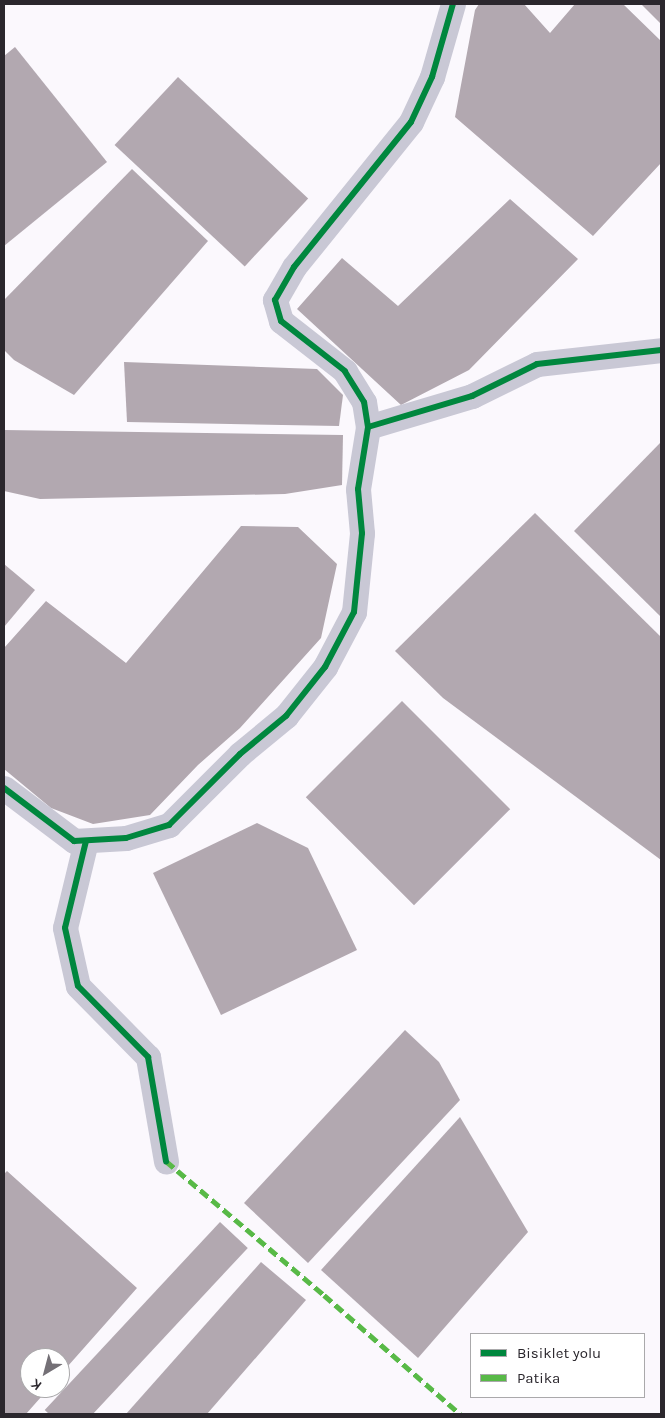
<!DOCTYPE html>
<html>
<head>
<meta charset="utf-8">
<style>
  body { margin:0 }
  #map { position:relative; width:665px; height:1418px; overflow:hidden; background:#fbf8fd; font-family:Karla,sans-serif }
  div>[style] { position:absolute }
  .building>* { inset:0; background:#b2a8b0; transform-origin:0 0 }
  .street>* { height:25px; margin:-12.5px; padding:0 12.5px; transform-origin:12.5px; border-radius:12.5px; background:#c9c8d5 }
  .quiet>* { height:5px; margin-top:-2.5px; transform-origin:0; background:repeating-linear-gradient(90deg,#58b947 0 10px,transparent 0 15px) }
  .cycleway>* { height:6px; margin:-3px; padding:0 3px; transform-origin:3px; border-radius:3px; background:#00873e }
  span { translate:-50% -50%; white-space:nowrap; text-align:center; line-height:1.15; -webkit-text-stroke:5px #fff; paint-order:stroke }
  .frame { position:absolute; inset:0; border:5px solid #2b272d; pointer-events:none }
  .legend { position:absolute; left:470px; top:1333px; width:175px; height:65px; box-sizing:border-box; background:#fff; border:1px solid #aaa9ab; margin:0; padding:6px 9px; list-style:none; font-size:15px; color:#2b272d }
  .legend li { display:flex; align-items:center; gap:10px; height:25px }
  .legend b { width:25px; border:1px solid #aaa9ab }
  .north { position:absolute; left:20px; top:1348px; width:50px; height:50px; box-sizing:border-box; background:#fff; border:1px solid #aaa9ab; border-radius:50%; rotate:217deg; font-size:14px; font-weight:700; line-height:20px; text-align:center; color:#2b272d }
  .north::after { content:''; display:block; margin:auto; width:18px; height:22px; background:#747076; clip-path:polygon(50% 0,100% 100%,50% 72%,0 100%) }
</style>
</head>
<body>
<div id="map">
  <div class="building">
    <i style="clip-path:polygon(479px 4px,524px 4px,550px 33px,575px 4px,623px 4px,661px 41px,661px 163px,593px 236px,455px 117px,475px 10px)"></i>
    <i style="clip-path:polygon(641px 4px,661px 4px,661px 24px)"></i>
    <i style="clip-path:polygon(15px 47px,107px 162px,4px 246px,4px 56px)"></i>
    <i style="left:178px;top:77px;width:178px;height:93px;rotate:43deg"></i>
    <i style="clip-path:polygon(132px 169px,208px 241px,74px 395px,14px 360px,4px 350px,4px 300px)"></i>
    <i style="clip-path:polygon(510px 199px,578px 259px,469px 370px,401px 405px,297px 309px,342px 258px,398px 306px)"></i>
    <i style="clip-path:polygon(124px 362px,317px 369px,343px 395px,339px 426px,127px 422px)"></i>
    <i style="clip-path:polygon(4px 430px,343px 435px,342px 485px,285px 494px,40px 499px,4px 491px)"></i>
    <i style="clip-path:polygon(661px 442px,661px 617px,574px 531px)"></i>
    <i style="clip-path:polygon(535px 513px,661px 637px,661px 860px,443px 698px,395px 651px)"></i>
    <i style="clip-path:polygon(241px 526px,298px 527px,337px 564px,321px 638px,240px 728px,198px 765px,150px 815px,93px 824px,51px 808px,4px 769px,4px 648px,46px 601px,126px 663px)"></i>
    <i style="clip-path:polygon(4px 564px,35px 590px,4px 627px)"></i>
    <i style="left:402px;top:701px;width:153px;height:136px;rotate:45deg"></i>
    <i style="clip-path:polygon(257px 823px,308px 848px,357px 950px,221px 1015px,153px 873px)"></i>
    <i style="clip-path:polygon(405px 1030px,439px 1062px,460px 1100px,308px 1263px,244px 1203px)"></i>
    <i style="clip-path:polygon(460px 1117px,528px 1232px,418px 1358px,321px 1270px)"></i>
    <i style="clip-path:polygon(7px 1171px,137px 1288px,60px 1375px,60px 1358px,30px 1358px,30px 1388px,49px 1388px,26px 1414px,4px 1414px,4px 1174px)"></i>
    <i style="left:220px;top:1222px;width:38px;height:257px;rotate:43deg"></i>
    <i style="clip-path:polygon(261px 1262px,306px 1300px,207px 1414px,126px 1414px)"></i>
  </div>
  <div class="street">
    <i style="left:368px;top:427px;width:109px;rotate:-16.6deg"></i>
    <i style="left:472px;top:396px;width:72px;rotate:-26.2deg"></i>
    <i style="left:537px;top:364px;width:125px;rotate:-6.4deg"></i>
    <i style="left:4px;top:788px;width:88px;rotate:37.1deg"></i>
    <i style="left:74px;top:841px;width:52px;rotate:-3.3deg"></i>
    <i style="left:126px;top:838px;width:45px;rotate:-16.8deg"></i>
    <i style="left:169px;top:825px;width:100px;rotate:-45deg"></i>
    <i style="left:240px;top:754px;width:60px;rotate:-39.6deg"></i>
    <i style="left:286px;top:716px;width:63px;rotate:-51.5deg"></i>
    <i style="left:325px;top:667px;width:62px;rotate:-62.2deg"></i>
    <i style="left:354px;top:612px;width:79px;rotate:-84.2deg"></i>
    <i style="left:362px;top:533px;width:44px;rotate:-95.2deg"></i>
    <i style="left:358px;top:489px;width:63px;rotate:-80.8deg"></i>
    <i style="left:368px;top:427px;width:25px;rotate:-99deg"></i>
    <i style="left:364px;top:402px;width:36px;rotate:-122deg"></i>
    <i style="left:345px;top:371px;width:81px;rotate:-142deg"></i>
    <i style="left:281px;top:321px;width:22px;rotate:-106deg"></i>
    <i style="left:275px;top:300px;width:38px;rotate:-60deg"></i>
    <i style="left:294px;top:267px;width:186px;rotate:-51.1deg"></i>
    <i style="left:411px;top:122px;width:50px;rotate:-65deg"></i>
    <i style="left:432px;top:77px;width:76px;rotate:-74deg"></i>
    <i style="left:86px;top:841px;width:89px;rotate:103.6deg"></i>
    <i style="left:65px;top:928px;width:59px;rotate:77.4deg"></i>
    <i style="left:78px;top:986px;width:100px;rotate:45.4deg"></i>
    <i style="left:148px;top:1057px;width:106px;rotate:80.2deg"></i>
  </div>
  <div class="quiet">
    <i style="left:166px;top:1161px;width:207px;rotate:40.3deg"></i>
    <i style="left:324px;top:1295px;width:181px;rotate:41.2deg"></i>
  </div>
  <div class="cycleway">
    <i style="left:368px;top:427px;width:109px;rotate:-16.6deg"></i>
    <i style="left:472px;top:396px;width:72px;rotate:-26.2deg"></i>
    <i style="left:537px;top:364px;width:125px;rotate:-6.4deg"></i>
    <i style="left:4px;top:788px;width:88px;rotate:37.1deg"></i>
    <i style="left:74px;top:841px;width:52px;rotate:-3.3deg"></i>
    <i style="left:126px;top:838px;width:45px;rotate:-16.8deg"></i>
    <i style="left:169px;top:825px;width:100px;rotate:-45deg"></i>
    <i style="left:240px;top:754px;width:60px;rotate:-39.6deg"></i>
    <i style="left:286px;top:716px;width:63px;rotate:-51.5deg"></i>
    <i style="left:325px;top:667px;width:62px;rotate:-62.2deg"></i>
    <i style="left:354px;top:612px;width:79px;rotate:-84.2deg"></i>
    <i style="left:362px;top:533px;width:44px;rotate:-95.2deg"></i>
    <i style="left:358px;top:489px;width:63px;rotate:-80.8deg"></i>
    <i style="left:368px;top:427px;width:25px;rotate:-99deg"></i>
    <i style="left:364px;top:402px;width:36px;rotate:-122deg"></i>
    <i style="left:345px;top:371px;width:81px;rotate:-142deg"></i>
    <i style="left:281px;top:321px;width:22px;rotate:-106deg"></i>
    <i style="left:275px;top:300px;width:38px;rotate:-60deg"></i>
    <i style="left:294px;top:267px;width:186px;rotate:-51.1deg"></i>
    <i style="left:411px;top:122px;width:50px;rotate:-65deg"></i>
    <i style="left:432px;top:77px;width:76px;rotate:-74deg"></i>
    <i style="left:86px;top:841px;width:89px;rotate:103.6deg"></i>
    <i style="left:65px;top:928px;width:59px;rotate:77.4deg"></i>
    <i style="left:78px;top:986px;width:100px;rotate:45.4deg"></i>
    <i style="left:148px;top:1057px;width:106px;rotate:80.2deg"></i>
  </div>
  <div class="frame"></div>
  <ul class="legend">
  <li><b style="height:6px;background:#00873e"></b>Bisiklet yolu</li>
  <li><b style="height:6px;background:#58b947"></b>Patika</li>
  </ul>
  <div class="north">K</div>
</div>
</body>
</html>
